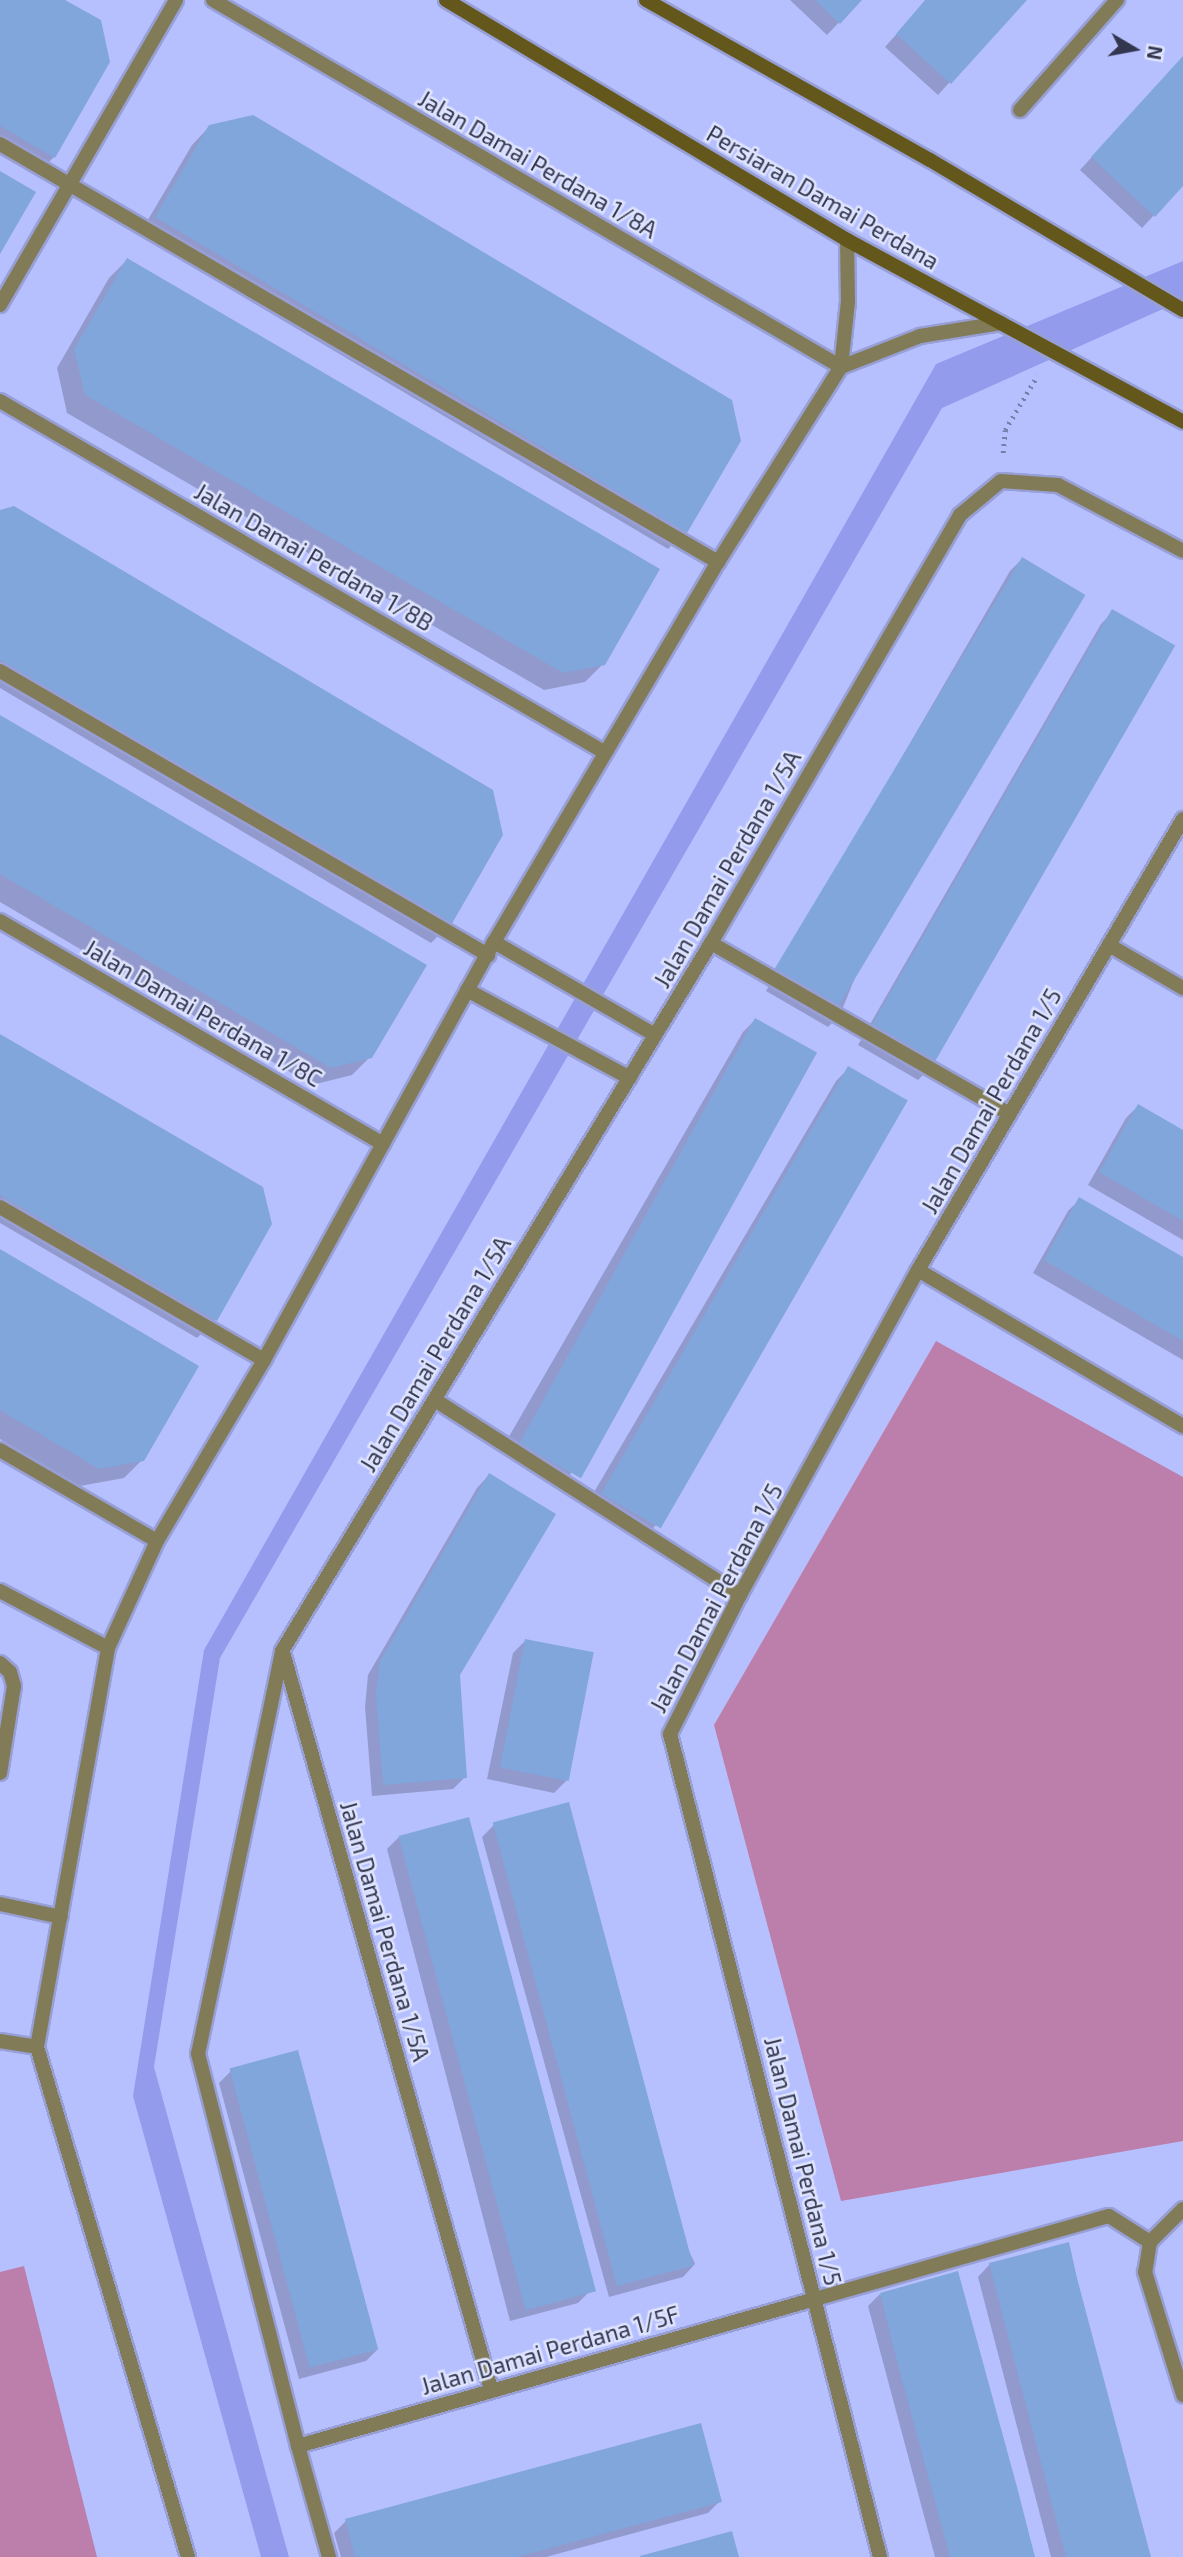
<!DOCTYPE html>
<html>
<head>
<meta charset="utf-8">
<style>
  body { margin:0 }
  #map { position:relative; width:1183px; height:2557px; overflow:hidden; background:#b7c0ff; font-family:"Exo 2",sans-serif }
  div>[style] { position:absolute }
  .green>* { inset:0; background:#bc7eaa }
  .water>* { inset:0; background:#939cec }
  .shadow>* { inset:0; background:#0003 }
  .building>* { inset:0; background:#81a6dc; transform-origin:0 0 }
  .path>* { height:4.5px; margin-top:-2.25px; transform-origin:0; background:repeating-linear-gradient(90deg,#777eaa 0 2px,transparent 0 7px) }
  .roads { filter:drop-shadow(2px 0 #979fd5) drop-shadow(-2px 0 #979fd5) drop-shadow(0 2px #979fd5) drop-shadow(0 -2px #979fd5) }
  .service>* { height:14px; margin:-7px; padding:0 7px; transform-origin:7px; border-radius:7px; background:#827b57 }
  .minor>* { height:14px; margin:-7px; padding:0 7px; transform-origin:7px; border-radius:7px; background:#827b57 }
  .secondary>* { height:14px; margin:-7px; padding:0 7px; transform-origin:7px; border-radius:7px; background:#63571b }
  span { translate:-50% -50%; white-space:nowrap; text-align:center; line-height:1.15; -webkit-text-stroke:5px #dfe4fe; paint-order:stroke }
  .street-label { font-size:23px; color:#32364f }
  .north { position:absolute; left:1099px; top:14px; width:70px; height:70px; -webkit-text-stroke:5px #dfe4fe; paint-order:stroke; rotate:100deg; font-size:19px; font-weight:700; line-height:28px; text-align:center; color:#32364f }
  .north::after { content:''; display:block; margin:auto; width:24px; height:32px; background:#32364f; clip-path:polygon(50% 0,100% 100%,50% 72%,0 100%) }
</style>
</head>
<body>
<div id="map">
  <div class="green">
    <i style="clip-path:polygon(936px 1341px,1183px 1477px,1183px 2141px,841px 2201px,714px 1725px)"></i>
    <i style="clip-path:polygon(24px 2266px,97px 2557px,0 2557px,0 2272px)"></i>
  </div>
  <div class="water">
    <i style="clip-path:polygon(1183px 261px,1183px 300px,942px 408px,220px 1658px,154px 2067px,289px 2557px,261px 2557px,133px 2096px,204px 1650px,936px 364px)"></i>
  </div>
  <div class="shadow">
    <i style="clip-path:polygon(0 0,63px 0,54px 157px,36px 175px,0 154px)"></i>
    <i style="clip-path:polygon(790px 0,860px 0,827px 35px)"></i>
    <i style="clip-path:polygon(927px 0,1024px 0,938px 95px,885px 47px)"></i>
    <i style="clip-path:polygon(1183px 57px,1183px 184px,1142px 228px,1080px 170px)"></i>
    <i style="clip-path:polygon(210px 126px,685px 532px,668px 549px,139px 235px,192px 145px)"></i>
    <i style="clip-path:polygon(127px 260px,603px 664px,585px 682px,544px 690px,67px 413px,57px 368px,109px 278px)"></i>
    <i style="clip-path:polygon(0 512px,448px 926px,431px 943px,0 688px)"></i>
    <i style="clip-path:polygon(1022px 559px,840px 1015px,828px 1027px,766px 991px,1010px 571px)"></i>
    <i style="clip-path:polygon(1113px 612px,930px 1068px,918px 1080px,858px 1045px,1101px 624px)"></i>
    <i style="clip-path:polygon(0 717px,370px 1057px,352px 1075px,312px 1085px,0 902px)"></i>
    <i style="clip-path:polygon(755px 1020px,570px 1475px,558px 1487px,500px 1452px,743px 1032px)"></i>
    <i style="clip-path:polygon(0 1036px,270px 1224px,215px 1320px,197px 1338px,0 1223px)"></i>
    <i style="clip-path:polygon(848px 1069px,906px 1102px,656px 1525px,644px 1537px,587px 1504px,836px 1081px)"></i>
    <i style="clip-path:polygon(1138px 1106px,1183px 1132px,1183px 1240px,1088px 1185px,1126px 1118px)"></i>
    <i style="clip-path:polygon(1080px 1199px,1183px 1259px,1183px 1360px,1033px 1273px,1068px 1211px)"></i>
    <i style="clip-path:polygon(0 1251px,142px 1460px,124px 1478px,80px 1486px,0 1439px)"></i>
    <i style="clip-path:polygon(489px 1475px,459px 1675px,465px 1777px,453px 1789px,372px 1796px,365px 1707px,368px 1675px,477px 1488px)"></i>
    <i style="clip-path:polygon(525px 1641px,566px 1781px,554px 1793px,487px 1779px,513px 1653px)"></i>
    <i style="clip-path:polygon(494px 1825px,695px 2264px,683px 2277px,609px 2297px,482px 1837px)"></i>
    <i style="clip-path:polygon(399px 1837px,590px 2291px,578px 2303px,510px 2321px,387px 1849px)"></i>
    <i style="clip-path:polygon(231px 2071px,378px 2349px,366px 2361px,299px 2379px,219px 2083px)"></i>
    <i style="clip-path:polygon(990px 2264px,1149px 2557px,1051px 2557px,978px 2277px)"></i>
    <i style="clip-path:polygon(880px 2294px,1033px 2557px,935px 2557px,868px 2306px)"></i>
    <i style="clip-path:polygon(720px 2501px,708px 2513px,546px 2557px,341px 2557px,334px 2533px,346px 2521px)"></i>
  </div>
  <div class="building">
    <i style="clip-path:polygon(0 0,65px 0,101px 20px,110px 62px,55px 158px,0 126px)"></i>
    <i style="clip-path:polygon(815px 0,862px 0,840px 24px)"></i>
    <i style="clip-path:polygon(925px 0,1027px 0,951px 84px,896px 34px)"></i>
    <i style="clip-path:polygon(1183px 56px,1183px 186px,1155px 217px,1091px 157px)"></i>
    <i style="clip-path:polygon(253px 115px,732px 400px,741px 441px,687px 533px,155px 217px,209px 125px)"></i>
    <i style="clip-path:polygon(0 171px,36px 192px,0 254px)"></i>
    <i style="clip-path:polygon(127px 258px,660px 569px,605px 665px,563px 673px,85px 395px,74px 349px)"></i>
    <i style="clip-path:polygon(14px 506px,493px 790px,503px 835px,450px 927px,0 660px,0 510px)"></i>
    <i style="left:1022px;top:557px;width:74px;height:487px;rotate:31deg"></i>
    <i style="left:1112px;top:609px;width:73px;height:488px;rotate:30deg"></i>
    <i style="clip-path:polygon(0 715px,427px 965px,372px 1058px,331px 1068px,0 874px)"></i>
    <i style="left:755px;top:1018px;width:71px;height:487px;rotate:29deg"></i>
    <i style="clip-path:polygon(0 1034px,263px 1187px,272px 1224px,217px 1321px,0 1195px)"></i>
    <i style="left:848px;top:1066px;width:69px;height:494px;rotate:30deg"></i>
    <i style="clip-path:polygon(1138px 1104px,1183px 1130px,1183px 1221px,1099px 1172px)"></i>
    <i style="clip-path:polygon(1079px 1197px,1183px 1257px,1183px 1341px,1044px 1260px)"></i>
    <i style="clip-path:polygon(0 1249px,199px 1366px,144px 1461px,99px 1469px,0 1410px)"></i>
    <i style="clip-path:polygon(489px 1473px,556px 1514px,460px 1675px,467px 1778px,383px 1785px,376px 1694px,380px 1661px)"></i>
    <i style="left:525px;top:1639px;width:70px;height:131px;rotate:11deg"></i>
    <i style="left:569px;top:1802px;width:480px;height:79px;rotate:75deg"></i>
    <i style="left:469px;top:1817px;width:491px;height:73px;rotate:75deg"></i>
    <i style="left:298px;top:2050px;width:310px;height:71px;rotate:75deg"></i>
    <i style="clip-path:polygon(1069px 2242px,1077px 2278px,1151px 2557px,1066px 2557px,1045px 2478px,989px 2263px)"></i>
    <i style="clip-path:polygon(958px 2271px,1017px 2487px,1035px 2557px,950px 2557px,898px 2365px,880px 2293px)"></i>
    <i style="clip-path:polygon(701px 2423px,722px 2502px,517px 2557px,355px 2557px,345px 2519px)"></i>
    <i style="clip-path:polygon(732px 2531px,739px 2557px,640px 2557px,640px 2556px)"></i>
  </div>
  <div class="path">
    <i style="left:1003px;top:453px;width:23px;rotate:-85deg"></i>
    <i style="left:1005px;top:430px;width:63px;rotate:-59.3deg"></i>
  </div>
  <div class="roads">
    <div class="service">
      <i style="left:0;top:144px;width:831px;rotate:30.21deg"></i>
      <i style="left:0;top:671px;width:565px;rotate:30.2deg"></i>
      <i style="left:711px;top:943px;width:344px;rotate:29.8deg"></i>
      <i style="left:0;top:1207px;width:305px;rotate:30.1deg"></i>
      <i style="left:435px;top:1400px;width:362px;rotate:32.6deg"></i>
      <i style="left:0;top:1591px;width:122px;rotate:27.8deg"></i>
      <i style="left:0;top:1663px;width:13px;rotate:42deg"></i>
      <i style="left:10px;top:1672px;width:15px;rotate:74deg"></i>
      <i style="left:14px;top:1686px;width:88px;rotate:99.1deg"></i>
      <i style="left:0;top:1904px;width:62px;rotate:12deg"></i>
      <i style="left:0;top:2041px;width:37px;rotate:9deg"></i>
      <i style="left:815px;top:2299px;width:305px;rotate:-15.8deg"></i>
      <i style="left:1109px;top:2216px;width:49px;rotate:32.4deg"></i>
    </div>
    <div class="minor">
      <i style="left:213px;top:0;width:727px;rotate:30.3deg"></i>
      <i style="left:1020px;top:110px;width:147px;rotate:-48.6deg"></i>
      <i style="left:0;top:305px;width:352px;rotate:-60deg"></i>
      <i style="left:841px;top:367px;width:85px;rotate:-21.4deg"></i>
      <i style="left:920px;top:336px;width:82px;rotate:-9.1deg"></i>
      <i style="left:0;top:401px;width:699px;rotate:30.16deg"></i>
      <i style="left:0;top:921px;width:443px;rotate:30.2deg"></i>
      <i style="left:494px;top:942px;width:186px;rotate:30deg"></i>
      <i style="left:1109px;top:945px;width:86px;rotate:30.2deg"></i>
      <i style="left:467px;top:990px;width:185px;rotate:28.4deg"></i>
      <i style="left:918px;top:1270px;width:308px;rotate:30.5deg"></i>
      <i style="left:0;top:1450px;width:181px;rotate:30.1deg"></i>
      <i style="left:284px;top:1656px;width:762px;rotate:74.23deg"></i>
      <i style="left:1183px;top:2209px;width:47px;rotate:135deg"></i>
      <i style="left:1150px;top:2242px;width:30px;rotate:99deg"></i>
      <i style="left:1145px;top:2272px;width:129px;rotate:72.8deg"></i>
      <i style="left:298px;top:2446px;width:537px;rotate:-15.87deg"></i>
      <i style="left:188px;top:2557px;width:532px;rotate:-106.49deg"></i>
      <i style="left:37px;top:2047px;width:405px;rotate:-79.9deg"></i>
      <i style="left:108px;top:1648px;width:118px;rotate:-65.4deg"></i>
      <i style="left:157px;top:1541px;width:210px;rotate:-59.4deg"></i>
      <i style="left:264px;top:1360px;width:477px;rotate:-61.2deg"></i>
      <i style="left:494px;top:942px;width:441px;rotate:-59.5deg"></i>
      <i style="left:718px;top:562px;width:231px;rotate:-57.8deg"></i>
      <i style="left:841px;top:367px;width:65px;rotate:-83.9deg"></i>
      <i style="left:848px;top:302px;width:62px;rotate:-90.9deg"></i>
      <i style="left:329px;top:2557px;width:115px;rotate:-105.6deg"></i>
      <i style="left:298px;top:2446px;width:405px;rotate:-104.3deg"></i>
      <i style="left:198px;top:2054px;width:412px;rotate:-78.2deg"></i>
      <i style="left:282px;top:1651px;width:828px;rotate:-58.79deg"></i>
      <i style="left:711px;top:943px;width:495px;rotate:-59.8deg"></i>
      <i style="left:960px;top:515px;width:53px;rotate:-39.7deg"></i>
      <i style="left:1001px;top:481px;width:57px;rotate:4deg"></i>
      <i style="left:1058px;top:485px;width:141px;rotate:27.8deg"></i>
      <i style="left:880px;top:2557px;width:849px;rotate:-104.31deg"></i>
      <i style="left:670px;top:1734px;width:156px;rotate:-63.3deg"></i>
      <i style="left:740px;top:1595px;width:371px;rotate:-61.3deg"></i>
      <i style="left:918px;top:1270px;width:523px;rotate:-59.56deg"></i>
    </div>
    <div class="secondary">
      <i style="left:446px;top:0;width:467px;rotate:30.9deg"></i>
      <i style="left:847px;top:240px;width:382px;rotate:28.4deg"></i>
      <i style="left:646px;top:0;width:326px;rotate:29.4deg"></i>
      <i style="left:930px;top:160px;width:294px;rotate:30.7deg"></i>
    </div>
  </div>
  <div class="street-label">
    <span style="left:538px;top:164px;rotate:30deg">Jalan Damai Perdana 1/8A</span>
    <span style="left:823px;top:197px;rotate:30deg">Persiaran Damai Perdana</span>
    <span style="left:314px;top:557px;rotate:30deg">Jalan Damai Perdana 1/8B</span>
    <span style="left:727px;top:869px;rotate:-60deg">Jalan Damai Perdana 1/5A</span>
    <span style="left:203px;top:1013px;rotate:30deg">Jalan Damai Perdana 1/8C</span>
    <span style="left:991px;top:1101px;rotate:-60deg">Jalan Damai Perdana 1/5</span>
    <span style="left:435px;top:1354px;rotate:-59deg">Jalan Damai Perdana 1/5A</span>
    <span style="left:716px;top:1598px;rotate:-62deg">Jalan Damai Perdana 1/5</span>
    <span style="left:385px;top:1931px;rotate:74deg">Jalan Damai Perdana 1/5A</span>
    <span style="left:803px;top:2161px;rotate:76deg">Jalan Damai Perdana 1/5</span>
    <span style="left:550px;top:2350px;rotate:-16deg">Jalan Damai Perdana 1/5F</span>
  </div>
  <div class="north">N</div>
</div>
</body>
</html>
